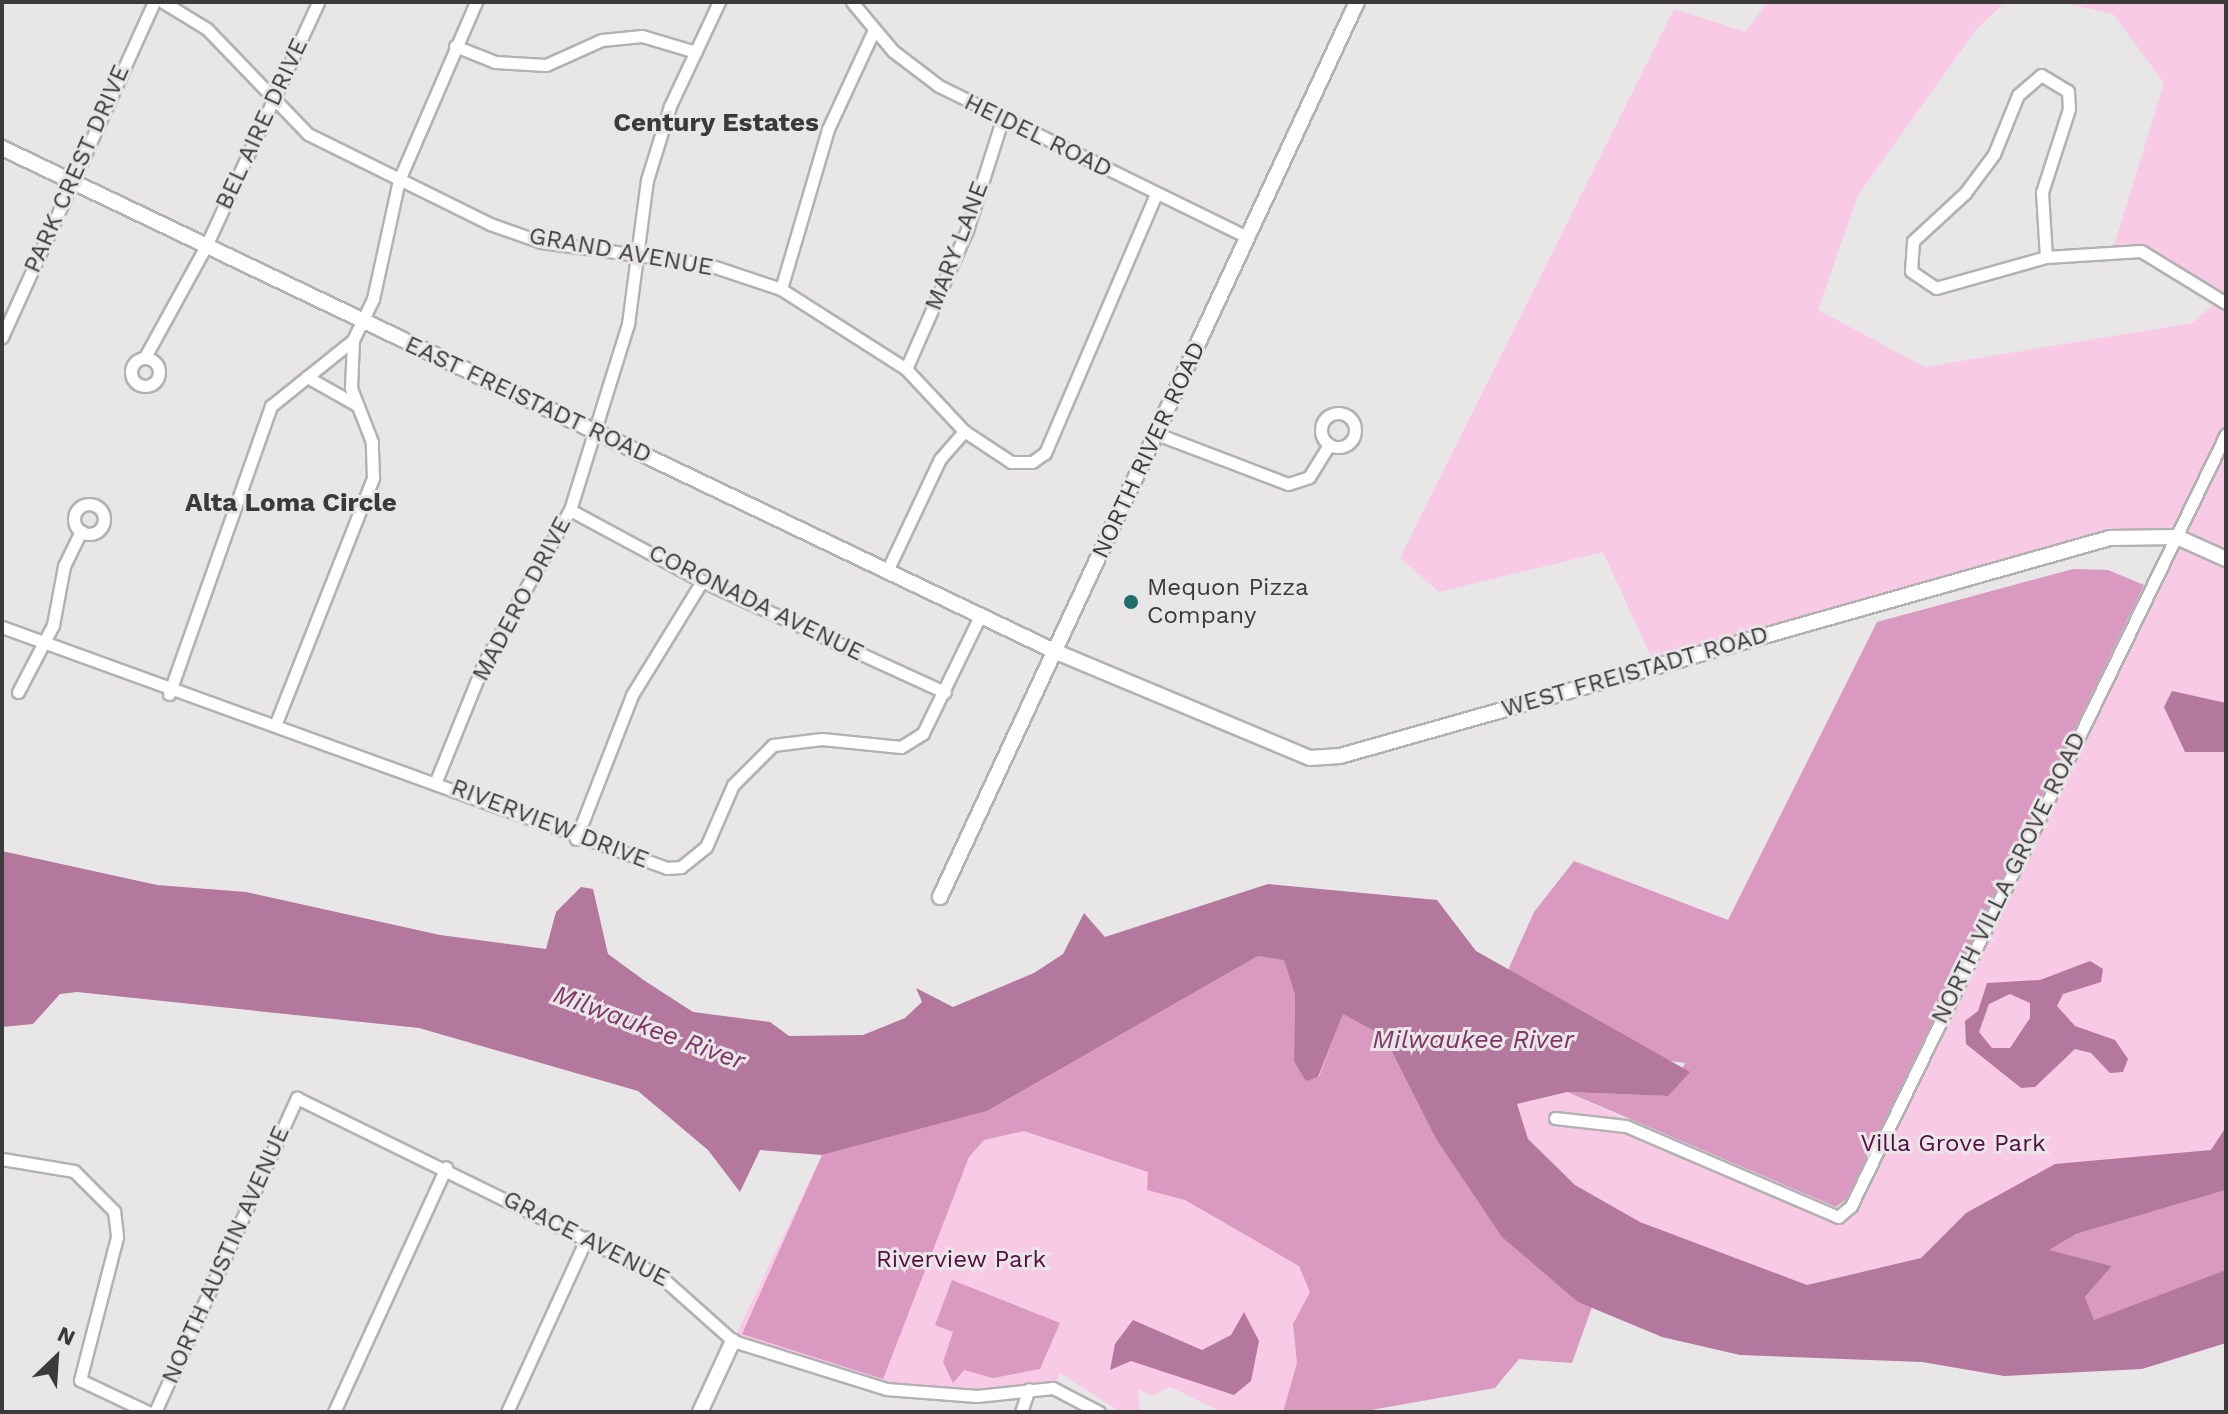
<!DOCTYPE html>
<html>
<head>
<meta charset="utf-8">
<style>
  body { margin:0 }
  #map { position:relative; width:2228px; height:1414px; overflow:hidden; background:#e9e6e8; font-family:"Work Sans",sans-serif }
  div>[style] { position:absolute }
  .green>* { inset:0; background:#f9cae6 }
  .forest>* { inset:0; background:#d999c1 }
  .water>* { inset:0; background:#b4779d }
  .roads { filter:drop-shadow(2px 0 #b4b1b3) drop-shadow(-2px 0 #b4b1b3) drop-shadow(0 2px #b4b1b3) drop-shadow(0 -2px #b4b1b3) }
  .minor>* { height:11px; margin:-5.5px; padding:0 5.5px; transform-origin:5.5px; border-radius:5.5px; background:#fff }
  .minor>.ring { margin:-5.5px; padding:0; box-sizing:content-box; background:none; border:11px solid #fff; border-radius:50% }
  .tertiary>* { height:14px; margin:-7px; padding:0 7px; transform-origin:7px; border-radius:7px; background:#fff }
  .dots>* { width:22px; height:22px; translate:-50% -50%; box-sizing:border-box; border:4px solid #e9e6e8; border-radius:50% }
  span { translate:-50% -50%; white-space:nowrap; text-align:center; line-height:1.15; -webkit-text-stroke:6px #e9e6e8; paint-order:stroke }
  .street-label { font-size:24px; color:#3c3a3b }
  .poi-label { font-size:24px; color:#3c3a3b }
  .left { translate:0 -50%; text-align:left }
  .park-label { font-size:24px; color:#570c43 }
  .neighbourhood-label { font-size:26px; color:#3c393a; font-weight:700 }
  .water-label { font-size:26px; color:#813568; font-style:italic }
  .frame { position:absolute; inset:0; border:4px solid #3c3a3b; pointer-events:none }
  .north { position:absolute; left:16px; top:1318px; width:80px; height:80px; -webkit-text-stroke:6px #e9e6e8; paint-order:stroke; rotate:25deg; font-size:22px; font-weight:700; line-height:32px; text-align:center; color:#3c3a3b }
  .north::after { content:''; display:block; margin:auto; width:28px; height:36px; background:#3c3a3b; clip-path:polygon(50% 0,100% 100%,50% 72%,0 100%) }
</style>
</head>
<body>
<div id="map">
  <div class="green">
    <i style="clip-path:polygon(1767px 2px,2005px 2px,1975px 31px,1858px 195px,1818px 310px,1925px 367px,2192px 323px,2219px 300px,2159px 259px,2113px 249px,2164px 83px,2113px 14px,2061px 2px,2226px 2px,2226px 1148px,2145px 1160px,1966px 1213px,1921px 1258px,1807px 1285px,1640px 1222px,1575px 1185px,1527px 1139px,1517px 1104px,1567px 1092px,1838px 1216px,1850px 1206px,2176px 538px,2142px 535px,1653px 661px,1603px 552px,1439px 592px,1400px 558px,1674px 9px,1746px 32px)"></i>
    <i style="clip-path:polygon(1170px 1002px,1384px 1036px,1453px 1163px,1283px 1412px,1222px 1412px,1170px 1387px,1152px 1396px,1138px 1389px,1140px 1412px,1121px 1412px,1060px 1373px,1053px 1388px,927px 1396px,733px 1341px,822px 1155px,859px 1146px)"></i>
  </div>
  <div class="forest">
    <i style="clip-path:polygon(2073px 569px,2108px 570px,2144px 585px,1849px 1197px,1836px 1207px,1567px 1092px,1668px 1096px,1685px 1063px,1663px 1060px,1508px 970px,1534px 912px,1574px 861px,1728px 920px,1877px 622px)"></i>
    <i style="clip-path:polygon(1258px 956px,1284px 959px,1295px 995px,1294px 1061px,1319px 1077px,1343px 1013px,1384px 1036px,1436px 1139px,1501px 1236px,1592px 1307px,1572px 1363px,1519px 1359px,1495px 1388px,1360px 1412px,1283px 1412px,1297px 1363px,1293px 1324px,1310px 1292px,1299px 1266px,1185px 1200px,1147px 1190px,1148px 1172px,1024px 1131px,984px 1140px,969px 1157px,883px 1379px,742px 1334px,822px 1155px,987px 1111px)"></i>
    <i style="clip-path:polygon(2226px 1190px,2226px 1270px,2128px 1312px,2094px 1321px,2085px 1297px,2112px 1266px,2048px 1250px,2076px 1234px)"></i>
    <i style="clip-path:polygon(952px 1280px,1060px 1323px,1040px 1369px,993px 1378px,964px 1370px,953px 1383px,943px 1362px,953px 1332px,935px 1325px)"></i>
  </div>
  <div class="water">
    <i style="clip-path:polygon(2172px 691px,2226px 703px,2226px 752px,2185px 752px,2164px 707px)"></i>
    <i style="clip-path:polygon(2px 851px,157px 885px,246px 892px,440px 935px,546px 949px,556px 912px,581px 887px,593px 889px,608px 954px,645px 981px,693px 1012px,770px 1022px,789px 1036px,863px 1035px,905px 1018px,922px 1002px,916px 988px,953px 1007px,1034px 973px,1063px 954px,1084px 913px,1105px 937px,1268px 884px,1437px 900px,1476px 951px,1690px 1072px,1668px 1096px,1567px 1092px,1517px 1104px,1528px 1139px,1575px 1185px,1640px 1222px,1807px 1285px,1921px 1258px,1966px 1213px,2055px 1164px,2211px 1150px,2226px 1127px,2226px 1190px,2076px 1234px,2049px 1250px,2112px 1266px,2085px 1297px,2094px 1320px,2226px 1270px,2226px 1343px,2142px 1369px,2004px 1376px,1922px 1362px,1740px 1355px,1662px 1337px,1578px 1302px,1501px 1236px,1436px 1139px,1384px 1036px,1343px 1014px,1318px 1077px,1306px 1081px,1294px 1061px,1295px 995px,1284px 960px,1258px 956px,987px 1111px,822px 1155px,760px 1150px,740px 1192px,708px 1150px,638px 1091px,419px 1028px,77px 992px,60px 994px,33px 1024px,2px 1027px)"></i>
    <i style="clip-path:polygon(evenodd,2090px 961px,2103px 969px,2101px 982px,2063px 994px,2057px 1006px,2075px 1026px,2115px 1040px,2128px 1059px,2123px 1072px,2110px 1073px,2091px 1053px,2075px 1049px,2035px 1087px,2021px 1088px,1966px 1044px,1965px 1021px,1978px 1011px,1987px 983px,2040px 980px,2090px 961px,2010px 994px,2030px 1003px,2030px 1018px,2010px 1048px,1992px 1048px,1979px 1032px,1989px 1004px,2010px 994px)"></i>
    <i style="clip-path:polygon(1244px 1312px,1259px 1341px,1251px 1381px,1234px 1395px,1131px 1361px,1110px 1370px,1115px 1344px,1133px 1320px,1202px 1350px,1231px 1335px)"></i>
  </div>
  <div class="roads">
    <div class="minor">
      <i style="left:163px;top:2px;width:52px;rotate:31.5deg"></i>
      <i style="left:207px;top:29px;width:146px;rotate:46.1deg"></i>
      <i style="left:308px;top:134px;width:203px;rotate:26.3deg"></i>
      <i style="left:490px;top:224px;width:54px;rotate:19.4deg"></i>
      <i style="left:541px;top:242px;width:166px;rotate:7.6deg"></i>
      <i style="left:706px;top:264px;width:79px;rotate:18.4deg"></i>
      <i style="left:781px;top:289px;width:148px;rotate:32.6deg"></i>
      <i style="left:906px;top:369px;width:85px;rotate:46.9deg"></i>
      <i style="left:964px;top:431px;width:56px;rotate:33.4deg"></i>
      <i style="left:1011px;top:462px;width:21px"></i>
      <i style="left:1032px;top:462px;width:16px;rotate:-35deg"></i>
      <i style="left:1045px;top:453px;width:282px;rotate:-66.8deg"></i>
      <i style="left:852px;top:2px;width:64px;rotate:50.1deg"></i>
      <i style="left:893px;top:51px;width:58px;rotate:37.3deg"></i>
      <i style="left:939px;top:86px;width:343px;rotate:26.1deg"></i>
      <i style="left:455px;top:46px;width:43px;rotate:21.8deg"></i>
      <i style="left:495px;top:62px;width:51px;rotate:3.4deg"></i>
      <i style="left:546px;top:65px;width:61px;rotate:-24.1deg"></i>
      <i style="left:602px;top:40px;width:40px;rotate:-5.7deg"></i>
      <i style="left:642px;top:36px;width:56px;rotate:16.5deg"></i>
      <i style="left:2041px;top:75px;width:31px;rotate:31deg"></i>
      <i style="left:2068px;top:91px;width:18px;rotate:87deg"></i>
      <i style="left:2069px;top:109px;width:87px;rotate:108deg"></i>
      <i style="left:2042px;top:192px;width:65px;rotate:86.5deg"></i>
      <i style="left:2046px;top:257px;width:114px;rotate:164.3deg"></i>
      <i style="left:1936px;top:288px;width:30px;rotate:-146deg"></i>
      <i style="left:1911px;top:271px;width:30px;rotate:-86deg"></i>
      <i style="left:1913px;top:241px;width:71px;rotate:-42.7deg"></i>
      <i style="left:1965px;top:193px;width:49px;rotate:-53.4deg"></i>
      <i style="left:1994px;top:154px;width:64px;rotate:-67.9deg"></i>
      <i style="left:2018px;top:95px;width:30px;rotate:-41deg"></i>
      <i style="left:2046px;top:257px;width:95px;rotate:-3.6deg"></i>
      <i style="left:2141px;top:251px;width:100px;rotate:31.5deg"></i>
      <i style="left:781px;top:289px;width:167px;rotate:-73.6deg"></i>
      <i style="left:828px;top:129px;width:109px;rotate:-65.1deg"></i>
      <i style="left:2px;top:337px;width:368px;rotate:-65.6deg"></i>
      <i style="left:145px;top:357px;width:127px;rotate:-61.2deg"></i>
      <i style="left:206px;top:246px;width:268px;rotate:-65.3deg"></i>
      <i class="ring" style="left:131px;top:358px;width:17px;height:17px"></i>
      <i style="left:906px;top:369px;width:152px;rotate:-66.3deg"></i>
      <i style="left:967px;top:230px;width:115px;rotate:-72.3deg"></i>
      <i style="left:307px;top:377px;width:55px;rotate:29.4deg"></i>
      <i class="ring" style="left:1321px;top:413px;width:23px;height:23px"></i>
      <i style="left:1157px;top:434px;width:140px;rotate:20.9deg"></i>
      <i style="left:1288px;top:484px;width:22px;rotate:-18deg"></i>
      <i style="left:1309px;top:477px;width:38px;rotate:-58deg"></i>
      <i class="ring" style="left:74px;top:504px;width:19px;height:19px"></i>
      <i style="left:570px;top:510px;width:150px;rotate:28.3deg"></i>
      <i style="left:702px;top:581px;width:267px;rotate:24.6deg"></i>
      <i style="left:887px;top:571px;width:124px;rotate:-64.7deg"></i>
      <i style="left:940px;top:459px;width:37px;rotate:-49deg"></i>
      <i style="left:2px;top:627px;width:707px;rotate:19.92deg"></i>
      <i style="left:667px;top:868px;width:14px;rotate:-4deg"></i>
      <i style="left:681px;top:867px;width:32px;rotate:-39deg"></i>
      <i style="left:706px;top:847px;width:68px;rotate:-66.5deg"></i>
      <i style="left:733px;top:785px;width:57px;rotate:-45deg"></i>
      <i style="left:773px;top:745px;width:49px;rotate:-7deg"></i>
      <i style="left:822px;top:739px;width:79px;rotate:5.8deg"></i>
      <i style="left:901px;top:747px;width:26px;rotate:-32deg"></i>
      <i style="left:923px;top:733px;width:130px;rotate:-64deg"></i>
      <i style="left:18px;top:692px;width:76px;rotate:-62.4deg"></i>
      <i style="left:53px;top:625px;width:60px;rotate:-79.4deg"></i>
      <i style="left:64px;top:566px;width:39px;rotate:-64deg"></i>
      <i style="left:169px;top:694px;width:306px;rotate:-70.5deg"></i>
      <i style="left:271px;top:406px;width:105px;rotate:-38.8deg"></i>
      <i style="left:353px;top:340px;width:46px;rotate:-64deg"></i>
      <i style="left:373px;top:299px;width:122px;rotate:-77.7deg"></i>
      <i style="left:399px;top:180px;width:194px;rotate:-66.6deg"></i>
      <i style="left:276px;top:723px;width:264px;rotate:-68.4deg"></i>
      <i style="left:373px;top:478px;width:36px;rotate:-92deg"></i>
      <i style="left:372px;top:442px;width:58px;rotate:-111.3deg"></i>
      <i style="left:351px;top:388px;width:48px;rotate:-87.6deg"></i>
      <i style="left:436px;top:781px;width:127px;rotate:-67.9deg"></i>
      <i style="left:484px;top:663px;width:176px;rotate:-60.7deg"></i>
      <i style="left:570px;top:510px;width:195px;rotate:-72.7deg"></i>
      <i style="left:628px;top:324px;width:145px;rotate:-82.5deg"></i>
      <i style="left:647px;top:180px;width:77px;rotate:-72.7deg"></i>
      <i style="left:670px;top:106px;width:115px;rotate:-64.8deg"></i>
      <i style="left:576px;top:839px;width:155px;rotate:-68.7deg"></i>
      <i style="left:632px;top:695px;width:134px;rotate:-58.4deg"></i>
      <i style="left:1555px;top:1118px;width:71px;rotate:6.4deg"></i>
      <i style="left:1626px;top:1126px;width:231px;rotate:23.2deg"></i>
      <i style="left:1838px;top:1217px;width:17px;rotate:-40deg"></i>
      <i style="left:1851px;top:1206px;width:858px;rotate:-64.09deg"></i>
      <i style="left:2px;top:1159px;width:73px;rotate:9.5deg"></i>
      <i style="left:74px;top:1171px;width:57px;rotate:45deg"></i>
      <i style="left:114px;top:1211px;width:26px;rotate:83deg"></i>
      <i style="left:117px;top:1237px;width:148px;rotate:104.5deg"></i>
      <i style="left:80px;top:1380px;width:75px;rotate:25.2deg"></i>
      <i style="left:155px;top:1412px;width:345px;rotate:-65.7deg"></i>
      <i style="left:297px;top:1098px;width:403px;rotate:26.1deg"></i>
      <i style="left:659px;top:1275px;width:99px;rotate:41.7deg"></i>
      <i style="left:733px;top:1341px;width:160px;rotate:17.4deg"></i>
      <i style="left:886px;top:1389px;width:91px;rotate:4.4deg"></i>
      <i style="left:977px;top:1396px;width:76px;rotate:-6deg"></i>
      <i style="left:1053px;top:1388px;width:52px;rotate:27.6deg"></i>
      <i style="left:334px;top:1412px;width:269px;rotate:-65.4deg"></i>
      <i style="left:507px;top:1412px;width:192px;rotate:-65.4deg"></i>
      <i style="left:1021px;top:1412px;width:24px;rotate:-71deg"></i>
    </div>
    <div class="tertiary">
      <i style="left:2px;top:148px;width:1166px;rotate:25.55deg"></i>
      <i style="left:1054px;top:651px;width:277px;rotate:22.7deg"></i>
      <i style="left:1310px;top:758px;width:30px;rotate:-4deg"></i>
      <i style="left:1340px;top:756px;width:800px;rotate:-15.81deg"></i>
      <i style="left:2110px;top:538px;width:67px;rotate:-0.9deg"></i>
      <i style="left:2177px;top:537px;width:54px;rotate:24.2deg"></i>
      <i style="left:940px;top:897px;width:987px;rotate:-65.02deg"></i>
      <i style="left:700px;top:1412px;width:78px;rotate:-65.1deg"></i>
    </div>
  </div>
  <div class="dots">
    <i style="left:1131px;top:602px;background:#226d6a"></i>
  </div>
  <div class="street-label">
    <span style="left:262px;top:124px;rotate:-65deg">BEL AIRE DRIVE</span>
    <span style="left:1038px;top:136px;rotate:26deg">HEIDEL ROAD</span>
    <span style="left:77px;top:169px;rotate:-66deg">PARK CREST DRIVE</span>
    <span style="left:957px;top:246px;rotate:-69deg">MARY LANE</span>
    <span style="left:621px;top:252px;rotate:10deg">GRAND AVENUE</span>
    <span style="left:528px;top:400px;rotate:25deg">EAST FREISTADT ROAD</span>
    <span style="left:1149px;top:450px;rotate:-65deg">NORTH RIVER ROAD</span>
    <span style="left:522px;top:599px;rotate:-62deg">MADERO DRIVE</span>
    <span style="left:756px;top:603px;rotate:26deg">CORONADA AVENUE</span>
    <span style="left:1635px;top:672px;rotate:-16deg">WEST FREISTADT ROAD</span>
    <span style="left:550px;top:824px;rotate:21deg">RIVERVIEW DRIVE</span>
    <span style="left:2009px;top:878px;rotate:-64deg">NORTH VILLA GROVE ROAD</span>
    <span style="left:586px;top:1239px;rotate:27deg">GRACE AVENUE</span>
    <span style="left:226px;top:1255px;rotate:-66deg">NORTH AUSTIN AVENUE</span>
  </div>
  <div class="poi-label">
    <span class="left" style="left:1147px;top:602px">Mequon Pizza<br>Company</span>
  </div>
  <div class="park-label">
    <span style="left:1953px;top:1144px">Villa Grove Park</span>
    <span style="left:961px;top:1260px">Riverview Park</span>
  </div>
  <div class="neighbourhood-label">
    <span style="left:716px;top:123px">Century Estates</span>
    <span style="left:291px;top:503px">Alta Loma Circle</span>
  </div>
  <div class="water-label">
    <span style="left:649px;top:1028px;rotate:20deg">Milwaukee River</span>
    <span style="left:1473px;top:1040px">Milwaukee River</span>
  </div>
  <div class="frame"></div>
  <div class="north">N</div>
</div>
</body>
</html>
